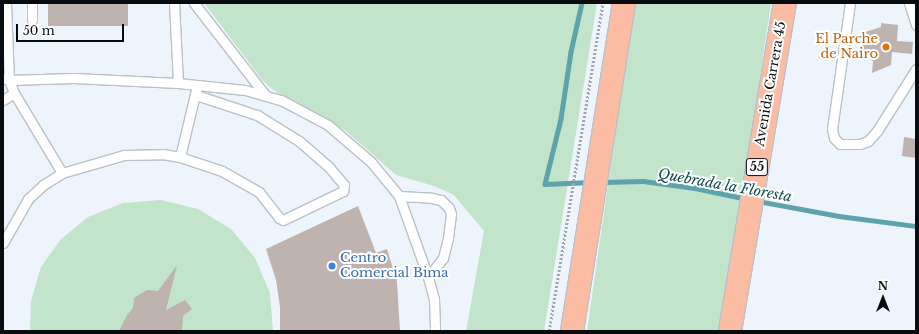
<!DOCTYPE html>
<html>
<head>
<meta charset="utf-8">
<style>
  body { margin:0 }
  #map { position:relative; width:919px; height:334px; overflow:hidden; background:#edf4fc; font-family:"Libre Baskerville",serif }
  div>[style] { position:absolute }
  .green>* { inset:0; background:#c1e4cb }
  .stream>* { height:4.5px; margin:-2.25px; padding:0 2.25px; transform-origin:2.25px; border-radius:2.25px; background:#5ea3ac }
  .building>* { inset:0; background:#beb3af; transform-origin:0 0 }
  .path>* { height:2.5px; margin-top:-1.25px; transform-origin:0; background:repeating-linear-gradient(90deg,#a0a5ab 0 2px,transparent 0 4px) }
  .roads { filter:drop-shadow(1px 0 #bac1c9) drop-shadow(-1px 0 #bac1c9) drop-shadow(0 1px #bac1c9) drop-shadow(0 -1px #bac1c9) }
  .service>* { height:9px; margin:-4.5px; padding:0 4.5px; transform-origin:4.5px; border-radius:4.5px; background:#fff }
  .trunk>* { height:22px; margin:-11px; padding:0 11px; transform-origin:11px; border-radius:11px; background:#fbbca3 }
  .dots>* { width:11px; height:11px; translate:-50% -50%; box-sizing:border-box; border:2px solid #fff; border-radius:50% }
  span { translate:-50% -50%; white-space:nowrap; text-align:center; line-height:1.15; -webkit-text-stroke:4px #fff; paint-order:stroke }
  .shield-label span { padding:1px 3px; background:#fff; border:1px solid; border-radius:3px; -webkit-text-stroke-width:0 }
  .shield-label { font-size:12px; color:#090c0e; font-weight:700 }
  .food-label { font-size:13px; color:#c56008 }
  .right { translate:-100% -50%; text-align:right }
  .street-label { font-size:13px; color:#090c0e }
  .shop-label { font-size:13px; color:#366cbe }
  .left { translate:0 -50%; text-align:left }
  .water-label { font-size:14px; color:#0b4c52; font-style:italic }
  .frame { position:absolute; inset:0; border:4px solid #090c0e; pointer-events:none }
  .north { position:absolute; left:863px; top:278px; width:40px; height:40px; -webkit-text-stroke:3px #fff; paint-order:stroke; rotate:0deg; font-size:11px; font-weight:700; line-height:16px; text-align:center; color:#090c0e }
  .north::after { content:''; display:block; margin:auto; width:14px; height:18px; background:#090c0e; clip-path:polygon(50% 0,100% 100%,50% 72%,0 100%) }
  .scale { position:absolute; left:16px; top:24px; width:108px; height:18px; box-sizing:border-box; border:2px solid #090c0e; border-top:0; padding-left:5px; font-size:12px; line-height:14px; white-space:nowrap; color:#090c0e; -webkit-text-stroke:3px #fff; paint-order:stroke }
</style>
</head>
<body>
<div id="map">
  <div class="green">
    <i style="clip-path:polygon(204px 3px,597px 3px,544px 331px,466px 331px,484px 231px,454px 195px,434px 186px,396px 175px,346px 131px,276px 92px,263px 81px)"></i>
    <i style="clip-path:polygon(634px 3px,771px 3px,735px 245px,720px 331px,587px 331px)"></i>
    <i style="clip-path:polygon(161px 200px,198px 209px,231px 229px,255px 258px,270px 293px,273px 331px,30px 331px,31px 301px,41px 267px,61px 239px,88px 217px,123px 203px)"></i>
  </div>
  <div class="stream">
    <i style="left:582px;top:3px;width:50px;rotate:102.7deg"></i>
    <i style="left:571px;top:52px;width:68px;rotate:98.5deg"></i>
    <i style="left:561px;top:119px;width:67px;rotate:103.8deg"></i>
    <i style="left:545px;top:184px;width:45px;rotate:-2.5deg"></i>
    <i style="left:602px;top:182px;width:41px;rotate:-1.4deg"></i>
    <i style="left:643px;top:181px;width:52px;rotate:7.7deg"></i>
    <i style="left:695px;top:188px;width:53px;rotate:11.9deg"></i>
    <i style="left:758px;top:201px;width:82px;rotate:10.5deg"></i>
    <i style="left:839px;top:216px;width:78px;rotate:7.4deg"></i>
  </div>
  <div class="building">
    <i style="left:48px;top:3px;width:80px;height:23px"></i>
    <i style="clip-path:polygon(881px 23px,898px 25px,897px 41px,913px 42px,912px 54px,892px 52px,891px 65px,872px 73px,873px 61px,859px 52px,862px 33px,881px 27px)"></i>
    <i style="clip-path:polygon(904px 137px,916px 139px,916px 158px,902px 156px)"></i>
    <i style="clip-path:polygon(358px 206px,376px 253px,387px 249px,397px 282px,400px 331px,280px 331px,280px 307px,276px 280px,266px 249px)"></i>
    <i style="clip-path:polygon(177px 265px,166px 310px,185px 300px,192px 309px,183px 316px,182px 331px,119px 331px,127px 315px,133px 308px,134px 298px,147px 290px,158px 291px)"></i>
  </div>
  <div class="path">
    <i style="left:549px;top:331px;width:332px;rotate:-80.7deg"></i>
  </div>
  <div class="roads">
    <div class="service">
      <i style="left:6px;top:3px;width:77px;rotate:87.8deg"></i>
      <i style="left:9px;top:80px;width:14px;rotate:69deg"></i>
      <i style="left:14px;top:93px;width:93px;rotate:59deg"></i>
      <i style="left:174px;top:3px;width:80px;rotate:87.1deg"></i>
      <i style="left:194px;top:3px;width:116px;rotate:52.3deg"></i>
      <i style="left:850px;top:3px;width:127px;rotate:98.1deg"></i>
      <i style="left:832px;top:129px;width:9px;rotate:77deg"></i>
      <i style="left:834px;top:138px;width:8px;rotate:45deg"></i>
      <i style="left:840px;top:144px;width:20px"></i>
      <i style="left:860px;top:144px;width:9px;rotate:-21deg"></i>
      <i style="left:868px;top:141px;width:13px;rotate:-48deg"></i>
      <i style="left:877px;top:131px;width:73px;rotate:-57.8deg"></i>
      <i style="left:909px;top:3px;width:23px;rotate:72deg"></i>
      <i style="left:32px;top:20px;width:17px;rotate:-90deg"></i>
      <i style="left:3px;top:78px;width:6px;rotate:18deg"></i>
      <i style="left:9px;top:80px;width:65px;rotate:-1.8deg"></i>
      <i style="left:74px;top:78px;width:104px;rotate:2.8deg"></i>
      <i style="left:178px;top:83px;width:67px;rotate:6deg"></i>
      <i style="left:245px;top:90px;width:37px;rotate:16deg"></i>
      <i style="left:281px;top:100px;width:53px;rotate:28deg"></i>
      <i style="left:328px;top:125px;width:57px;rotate:40.7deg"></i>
      <i style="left:371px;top:162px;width:44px;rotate:50.5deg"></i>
      <i style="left:399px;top:196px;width:86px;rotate:70.3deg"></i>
      <i style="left:428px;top:277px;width:23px;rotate:75deg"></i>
      <i style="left:434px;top:299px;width:32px;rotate:88deg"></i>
      <i style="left:3px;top:100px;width:13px;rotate:-32deg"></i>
      <i style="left:180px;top:157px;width:69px;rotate:-76.6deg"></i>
      <i style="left:399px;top:196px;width:33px;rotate:3deg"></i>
      <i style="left:432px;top:198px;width:9px;rotate:13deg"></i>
      <i style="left:441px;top:200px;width:11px;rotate:45deg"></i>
      <i style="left:449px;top:208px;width:6px;rotate:72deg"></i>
      <i style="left:451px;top:214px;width:24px;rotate:97deg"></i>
      <i style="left:448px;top:238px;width:21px;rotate:104deg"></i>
      <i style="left:443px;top:258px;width:24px;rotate:128deg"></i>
      <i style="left:3px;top:243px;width:51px;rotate:-60.4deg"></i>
      <i style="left:28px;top:199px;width:21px;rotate:-43deg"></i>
      <i style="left:43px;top:185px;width:22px;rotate:-32deg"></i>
      <i style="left:62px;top:173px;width:65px;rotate:-16.2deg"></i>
      <i style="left:124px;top:155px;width:39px;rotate:-1deg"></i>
      <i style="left:163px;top:154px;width:17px;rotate:10deg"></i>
      <i style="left:180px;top:157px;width:44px;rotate:18.4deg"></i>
      <i style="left:222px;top:171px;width:43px;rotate:29.6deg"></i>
      <i style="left:259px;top:192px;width:33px;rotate:52deg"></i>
      <i style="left:279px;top:218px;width:4px;rotate:27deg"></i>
      <i style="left:283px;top:220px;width:67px;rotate:-25.8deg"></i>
      <i style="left:343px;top:191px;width:6px;rotate:-81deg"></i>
      <i style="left:344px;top:185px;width:23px;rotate:-130deg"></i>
      <i style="left:329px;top:167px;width:40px;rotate:-139deg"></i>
      <i style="left:299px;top:141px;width:49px;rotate:-148.2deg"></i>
      <i style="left:257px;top:115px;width:64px;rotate:-161.8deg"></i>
    </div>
    <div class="trunk">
      <i style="left:572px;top:331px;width:332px;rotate:-81deg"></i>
      <i style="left:730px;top:331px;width:333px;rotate:-80.5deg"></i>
    </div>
  </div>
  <div class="dots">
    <i style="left:886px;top:47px;background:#e8710a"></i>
    <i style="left:332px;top:266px;background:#3f7fe0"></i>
  </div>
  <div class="shield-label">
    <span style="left:757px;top:167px">55</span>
  </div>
  <div class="food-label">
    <span class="right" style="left:878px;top:47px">El Parche<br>de Nairo</span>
  </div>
  <div class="street-label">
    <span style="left:771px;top:84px;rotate:-80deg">Avenida Carrera 45</span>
  </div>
  <div class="shop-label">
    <span class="left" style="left:340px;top:266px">Centro<br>Comercial Bima</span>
  </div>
  <div class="water-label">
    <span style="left:725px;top:185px;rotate:10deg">Quebrada la Floresta</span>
  </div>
  <div class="frame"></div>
  <div class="north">N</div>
  <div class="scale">50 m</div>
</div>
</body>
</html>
